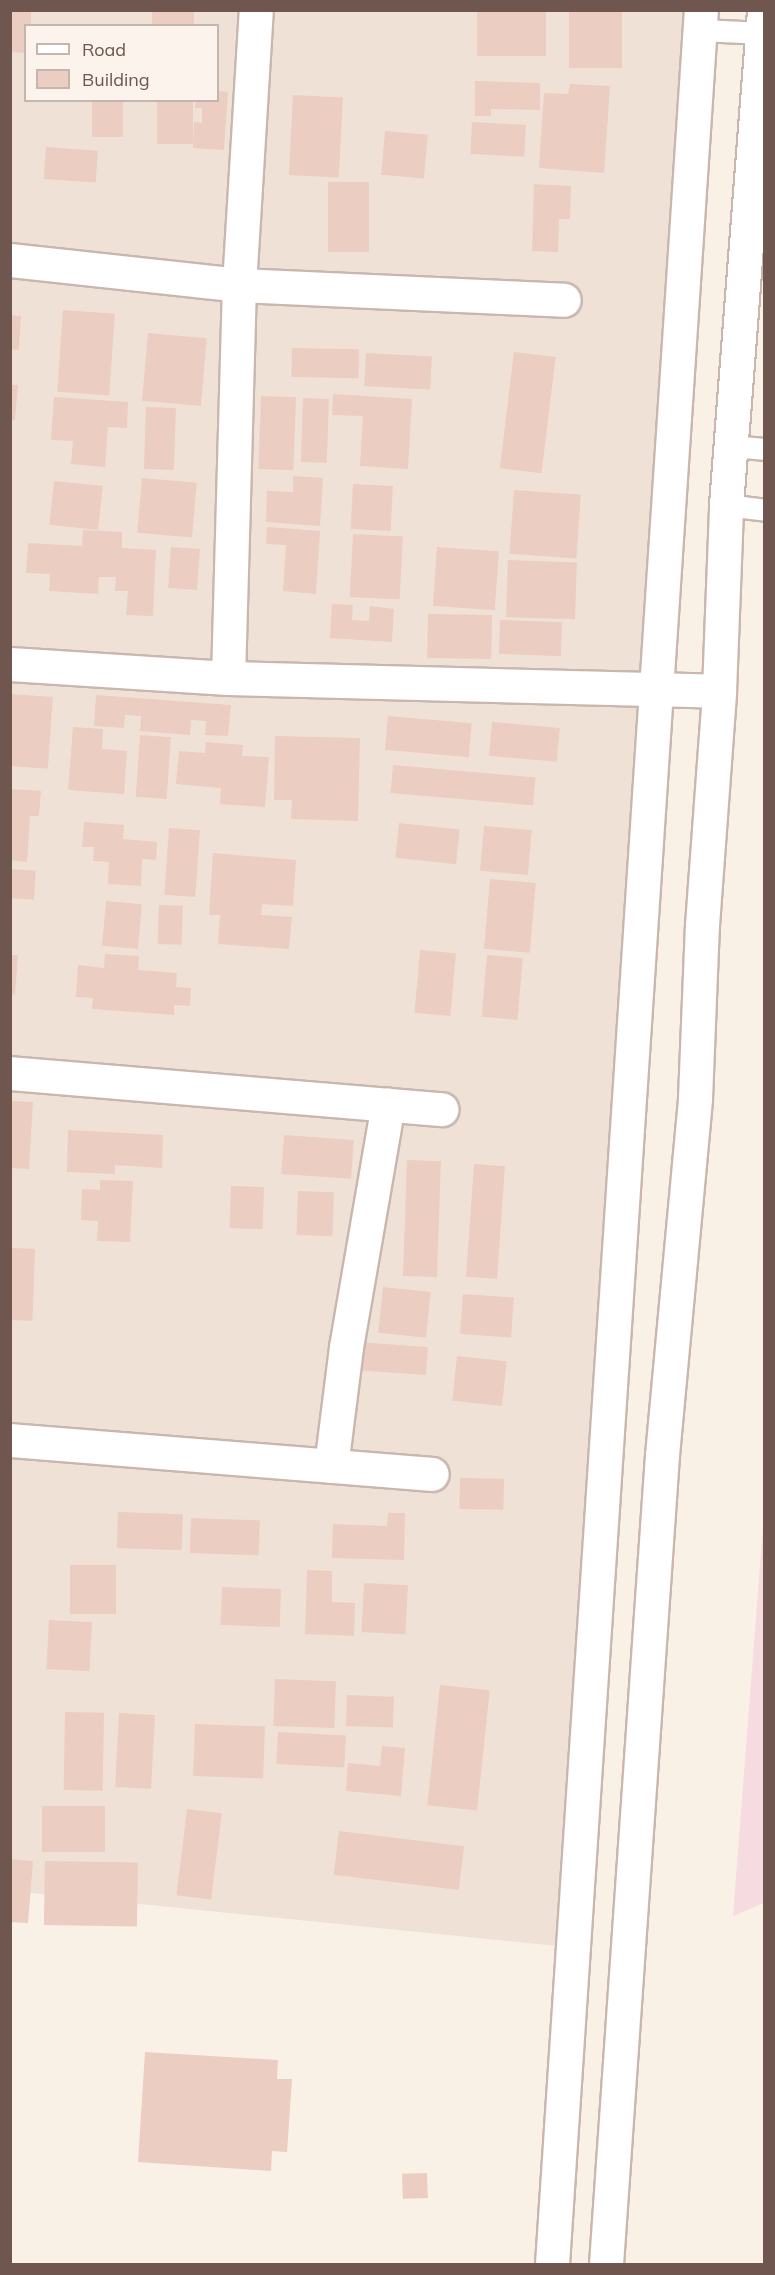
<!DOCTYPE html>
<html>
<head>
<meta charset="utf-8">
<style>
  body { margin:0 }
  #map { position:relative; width:775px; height:2275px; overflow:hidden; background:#f9f0e6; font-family:Mulish,sans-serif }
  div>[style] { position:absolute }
  .residential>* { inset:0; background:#f0e1d6 }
  .medical>* { inset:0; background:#f6dbe1 }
  .building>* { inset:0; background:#ebcdc2; transform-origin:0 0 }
  .roads { filter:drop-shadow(2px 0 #c9b7ae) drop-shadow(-2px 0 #c9b7ae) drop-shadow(0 2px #c9b7ae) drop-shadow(0 -2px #c9b7ae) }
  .lane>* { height:21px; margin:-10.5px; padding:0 10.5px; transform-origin:10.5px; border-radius:10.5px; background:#fff }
  .street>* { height:33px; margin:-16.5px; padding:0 16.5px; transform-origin:16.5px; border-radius:16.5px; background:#fff }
  .secondary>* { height:33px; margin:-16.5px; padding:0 16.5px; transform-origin:16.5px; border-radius:16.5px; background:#fff }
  span { translate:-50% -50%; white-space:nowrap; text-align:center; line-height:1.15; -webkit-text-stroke:6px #fcf4ec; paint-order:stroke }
  .frame { position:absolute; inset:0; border:12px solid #6f564f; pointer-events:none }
  .legend { position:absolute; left:24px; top:24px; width:195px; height:78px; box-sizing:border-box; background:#fcf4ec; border:2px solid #c4b5ad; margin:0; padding:8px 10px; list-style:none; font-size:18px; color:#6f564f }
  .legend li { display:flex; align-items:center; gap:12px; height:30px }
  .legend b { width:30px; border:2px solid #c4b5ad }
</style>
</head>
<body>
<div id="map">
  <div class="residential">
    <i style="clip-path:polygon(evenodd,10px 11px,709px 11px,577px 1948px,11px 1891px,10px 11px,26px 26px,218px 26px,218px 100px,26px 100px,26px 26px)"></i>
  </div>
  <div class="medical">
    <i style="clip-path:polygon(764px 1514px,764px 1903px,733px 1916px)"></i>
  </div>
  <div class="building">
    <i style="clip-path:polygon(10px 10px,31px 10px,31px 26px,26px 26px,26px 53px,10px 52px)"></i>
    <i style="left:152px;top:10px;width:42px;height:16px"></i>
    <i style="left:477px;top:10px;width:69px;height:46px"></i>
    <i style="left:569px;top:10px;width:53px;height:58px"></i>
    <i style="clip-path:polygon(475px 81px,540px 83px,540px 110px,491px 109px,491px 116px,475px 116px)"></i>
    <i style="clip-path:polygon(570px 84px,610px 86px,604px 173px,539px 168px,544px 93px,568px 94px)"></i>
    <i style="clip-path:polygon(218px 91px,228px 92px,224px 150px,193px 148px,194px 122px,202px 123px,202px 108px,195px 108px,196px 100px,218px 100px)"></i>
    <i style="left:293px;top:95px;width:50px;height:80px;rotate:3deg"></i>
    <i style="left:92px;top:100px;width:31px;height:37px"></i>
    <i style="left:157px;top:100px;width:36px;height:44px"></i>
    <i style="left:472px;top:122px;width:54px;height:32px;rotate:3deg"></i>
    <i style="left:385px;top:131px;width:43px;height:44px;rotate:5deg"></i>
    <i style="left:46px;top:147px;width:52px;height:32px;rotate:4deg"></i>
    <i style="left:328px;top:182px;width:41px;height:70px"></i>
    <i style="clip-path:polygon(534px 184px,571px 186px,570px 219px,559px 219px,558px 252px,532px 251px)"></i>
    <i style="left:63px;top:310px;width:52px;height:82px;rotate:4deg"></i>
    <i style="clip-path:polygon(10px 315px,21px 316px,19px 350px,10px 349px)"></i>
    <i style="left:148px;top:333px;width:59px;height:68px;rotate:5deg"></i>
    <i style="left:292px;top:348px;width:67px;height:29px;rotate:1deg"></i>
    <i style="left:514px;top:352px;width:42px;height:117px;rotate:7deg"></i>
    <i style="left:366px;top:353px;width:66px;height:33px;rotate:3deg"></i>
    <i style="clip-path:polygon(10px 385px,18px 385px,15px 420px,10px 420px)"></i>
    <i style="clip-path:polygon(333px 394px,412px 399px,408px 469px,360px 466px,363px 416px,332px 415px)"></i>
    <i style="left:261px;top:396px;width:35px;height:73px;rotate:2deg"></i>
    <i style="clip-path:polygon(54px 397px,128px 402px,127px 428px,108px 427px,105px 467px,71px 464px,73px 441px,51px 440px)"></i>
    <i style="left:303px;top:398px;width:26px;height:64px;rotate:2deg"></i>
    <i style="left:146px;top:407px;width:30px;height:62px;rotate:2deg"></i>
    <i style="clip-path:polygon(293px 476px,323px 478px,320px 526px,266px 522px,267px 491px,293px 492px)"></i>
    <i style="left:142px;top:478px;width:55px;height:55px;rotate:5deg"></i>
    <i style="left:54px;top:481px;width:49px;height:44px;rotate:6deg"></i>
    <i style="left:353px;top:484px;width:40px;height:45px;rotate:3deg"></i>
    <i style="left:514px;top:490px;width:67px;height:64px;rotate:4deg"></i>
    <i style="clip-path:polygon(267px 527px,320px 531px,316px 594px,283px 591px,286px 545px,266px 544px)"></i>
    <i style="clip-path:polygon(83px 530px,122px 532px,122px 548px,156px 550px,153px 616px,126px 615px,128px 591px,115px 591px,116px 577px,99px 577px,98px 594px,49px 591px,50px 574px,26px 573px,28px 543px,82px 546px)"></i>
    <i style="left:353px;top:534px;width:50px;height:63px;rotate:3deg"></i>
    <i style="left:171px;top:547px;width:29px;height:41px;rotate:4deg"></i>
    <i style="left:437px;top:547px;width:62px;height:59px;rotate:4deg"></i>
    <i style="left:508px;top:560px;width:69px;height:57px;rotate:2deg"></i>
    <i style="clip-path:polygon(332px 604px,353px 605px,352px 620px,369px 621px,370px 606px,394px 609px,392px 642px,330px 638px)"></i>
    <i style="left:428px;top:614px;width:64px;height:44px;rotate:1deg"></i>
    <i style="left:500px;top:620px;width:62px;height:34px;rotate:2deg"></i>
    <i style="left:10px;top:694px;width:43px;height:72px;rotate:4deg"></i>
    <i style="clip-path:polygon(96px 695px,231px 705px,228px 736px,205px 735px,206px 721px,191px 720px,190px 735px,140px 731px,141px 716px,125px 715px,124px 728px,94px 726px)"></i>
    <i style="left:388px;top:716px;width:84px;height:34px;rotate:5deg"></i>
    <i style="left:492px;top:722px;width:68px;height:34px;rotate:5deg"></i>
    <i style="clip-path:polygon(73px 727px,103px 729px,102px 749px,127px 751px,124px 794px,68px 790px)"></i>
    <i style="left:140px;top:735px;width:31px;height:62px;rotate:4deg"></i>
    <i style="clip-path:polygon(275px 736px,360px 738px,358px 821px,291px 819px,292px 800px,274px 800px)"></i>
    <i style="clip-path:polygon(206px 742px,243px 745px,242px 756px,269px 757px,265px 807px,220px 804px,221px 788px,176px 784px,179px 751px,205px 753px)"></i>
    <i style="left:393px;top:765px;width:143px;height:28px;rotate:5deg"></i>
    <i style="clip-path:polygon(10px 789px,41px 791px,39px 816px,30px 816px,27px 862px,10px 860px)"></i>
    <i style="clip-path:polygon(84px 822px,124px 825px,123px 839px,157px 842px,156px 860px,142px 859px,141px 886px,108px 884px,109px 862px,93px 861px,94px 847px,82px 847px)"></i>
    <i style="left:399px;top:823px;width:61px;height:35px;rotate:6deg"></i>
    <i style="left:484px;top:826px;width:48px;height:45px;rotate:5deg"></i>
    <i style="left:169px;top:828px;width:31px;height:67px;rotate:4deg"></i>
    <i style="clip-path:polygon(213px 853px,296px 860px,293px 906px,262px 904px,261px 915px,292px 917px,289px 949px,218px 944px,220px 915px,209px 915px)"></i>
    <i style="left:10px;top:869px;width:26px;height:29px;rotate:4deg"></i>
    <i style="left:490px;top:879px;width:46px;height:70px;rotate:5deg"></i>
    <i style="left:106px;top:901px;width:36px;height:45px;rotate:5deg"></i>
    <i style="left:159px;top:905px;width:24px;height:39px;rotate:2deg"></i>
    <i style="left:420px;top:950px;width:36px;height:63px;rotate:5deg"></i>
    <i style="clip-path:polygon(105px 954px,139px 956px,138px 970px,177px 973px,176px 987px,191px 988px,190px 1006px,174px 1005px,174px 1015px,92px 1009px,93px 998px,76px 997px,78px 965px,104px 968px)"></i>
    <i style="clip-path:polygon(10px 955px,18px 955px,15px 995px,10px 994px)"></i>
    <i style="left:487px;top:955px;width:36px;height:62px;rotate:5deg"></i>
    <i style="clip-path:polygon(10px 1101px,33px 1102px,29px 1169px,10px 1168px)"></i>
    <i style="clip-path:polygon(68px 1130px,163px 1135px,162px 1168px,115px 1165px,115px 1174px,67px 1172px)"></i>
    <i style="left:284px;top:1135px;width:70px;height:39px;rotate:4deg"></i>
    <i style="left:407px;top:1160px;width:34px;height:116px;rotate:2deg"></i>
    <i style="left:474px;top:1164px;width:31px;height:113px;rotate:4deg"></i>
    <i style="clip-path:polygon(100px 1180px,133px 1181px,130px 1242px,97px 1241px,98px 1221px,81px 1220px,82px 1189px,100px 1190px)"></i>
    <i style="left:231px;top:1186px;width:33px;height:42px;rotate:2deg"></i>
    <i style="left:298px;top:1191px;width:36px;height:44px;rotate:2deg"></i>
    <i style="left:10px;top:1248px;width:25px;height:72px;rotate:2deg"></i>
    <i style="left:383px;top:1287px;width:48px;height:46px;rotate:6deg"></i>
    <i style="left:463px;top:1294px;width:51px;height:40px;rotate:4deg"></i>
    <i style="left:357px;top:1342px;width:71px;height:28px;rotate:4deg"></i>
    <i style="left:457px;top:1356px;width:50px;height:45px;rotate:6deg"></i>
    <i style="left:460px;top:1478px;width:44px;height:31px;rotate:1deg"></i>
    <i style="left:118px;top:1512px;width:65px;height:36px;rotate:2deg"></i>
    <i style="clip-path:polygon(388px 1513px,405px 1513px,404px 1560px,332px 1558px,333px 1524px,387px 1526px)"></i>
    <i style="left:191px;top:1518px;width:69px;height:35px;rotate:2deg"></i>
    <i style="left:70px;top:1565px;width:46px;height:49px"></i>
    <i style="clip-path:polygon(307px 1570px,332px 1571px,332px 1602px,355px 1603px,354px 1636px,305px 1634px)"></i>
    <i style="left:364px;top:1583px;width:44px;height:49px;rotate:3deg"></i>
    <i style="left:222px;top:1587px;width:59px;height:38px;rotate:2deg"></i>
    <i style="left:49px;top:1620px;width:43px;height:49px;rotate:3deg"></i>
    <i style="left:275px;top:1679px;width:61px;height:47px;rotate:2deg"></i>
    <i style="left:440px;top:1685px;width:50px;height:121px;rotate:6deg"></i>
    <i style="left:347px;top:1695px;width:47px;height:31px;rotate:2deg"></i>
    <i style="left:65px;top:1712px;width:39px;height:78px;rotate:1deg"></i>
    <i style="left:119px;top:1713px;width:36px;height:74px;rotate:3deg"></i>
    <i style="left:195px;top:1724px;width:70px;height:52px;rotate:2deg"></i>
    <i style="left:278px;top:1732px;width:68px;height:32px;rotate:3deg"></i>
    <i style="clip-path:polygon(382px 1746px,405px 1748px,401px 1796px,346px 1791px,348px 1763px,380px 1766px)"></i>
    <i style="left:42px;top:1806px;width:63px;height:46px"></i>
    <i style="left:187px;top:1809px;width:35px;height:87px;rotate:7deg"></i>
    <i style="left:339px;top:1831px;width:126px;height:44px;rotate:7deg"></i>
    <i style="clip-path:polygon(10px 1859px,33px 1861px,28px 1923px,10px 1922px)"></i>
    <i style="left:45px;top:1861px;width:93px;height:64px;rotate:1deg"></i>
    <i style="clip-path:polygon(145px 2052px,278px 2060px,277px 2079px,292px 2079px,287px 2152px,272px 2151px,271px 2171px,138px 2162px)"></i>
    <i style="left:427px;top:2173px;width:25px;height:25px;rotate:88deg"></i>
  </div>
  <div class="roads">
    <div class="lane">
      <i style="left:700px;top:30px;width:64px;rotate:2.7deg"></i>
      <i style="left:731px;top:446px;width:33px;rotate:5deg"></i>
      <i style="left:726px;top:505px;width:38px;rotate:7deg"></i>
    </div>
    <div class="street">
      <i style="left:10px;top:260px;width:230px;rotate:6.2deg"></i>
      <i style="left:239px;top:285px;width:325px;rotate:2.6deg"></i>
      <i style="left:10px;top:664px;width:218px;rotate:3.7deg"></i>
      <i style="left:228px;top:678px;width:491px;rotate:1.5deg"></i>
      <i style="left:228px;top:678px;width:393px;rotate:-88.4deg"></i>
      <i style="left:239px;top:285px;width:276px;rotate:-86.5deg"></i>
      <i style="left:10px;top:1073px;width:433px;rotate:4.8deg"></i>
      <i style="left:10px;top:1440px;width:423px;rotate:4.6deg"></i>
      <i style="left:331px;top:1466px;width:120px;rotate:-82.8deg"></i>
      <i style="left:346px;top:1347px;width:246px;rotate:-80.2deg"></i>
    </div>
    <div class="secondary">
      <i style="left:552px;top:2264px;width:2259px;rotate:-86.22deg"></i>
      <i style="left:606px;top:2264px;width:811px;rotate:-86.04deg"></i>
      <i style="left:662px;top:1455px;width:359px;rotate:-84.7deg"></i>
      <i style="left:695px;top:1098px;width:173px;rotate:-87.7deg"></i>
      <i style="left:702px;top:925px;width:235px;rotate:-85.8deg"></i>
      <i style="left:719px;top:691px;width:186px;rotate:-87.8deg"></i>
      <i style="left:726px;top:505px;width:496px;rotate:-85.6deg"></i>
    </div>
  </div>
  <div class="frame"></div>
  <ul class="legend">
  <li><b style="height:8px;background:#fff"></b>Road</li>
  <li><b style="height:16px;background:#ebcdc2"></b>Building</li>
  </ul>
</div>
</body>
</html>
